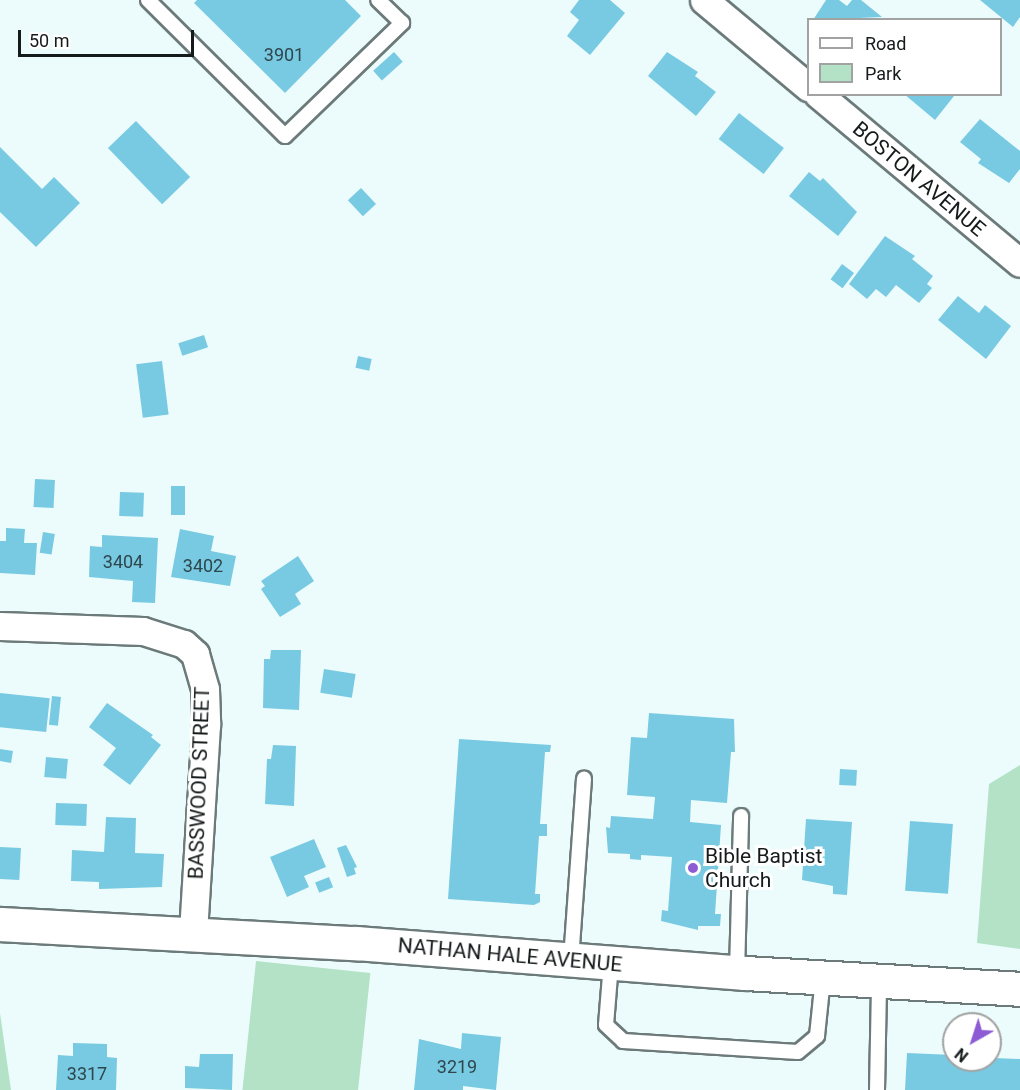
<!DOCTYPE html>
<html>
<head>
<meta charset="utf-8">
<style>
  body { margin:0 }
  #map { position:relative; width:1020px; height:1090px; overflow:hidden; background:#ecfcfc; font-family:Roboto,sans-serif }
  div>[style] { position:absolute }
  .green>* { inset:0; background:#b4e2c7; transform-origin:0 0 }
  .building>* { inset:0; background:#78cae2; transform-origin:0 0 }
  .roads { filter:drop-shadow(2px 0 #6c7a7a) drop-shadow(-2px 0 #6c7a7a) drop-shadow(0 2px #6c7a7a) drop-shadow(0 -2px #6c7a7a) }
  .lane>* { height:14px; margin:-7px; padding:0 7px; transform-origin:7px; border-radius:7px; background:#fff }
  .street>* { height:27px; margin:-13.5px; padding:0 13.5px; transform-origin:13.5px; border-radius:13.5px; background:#fff }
  .secondary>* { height:33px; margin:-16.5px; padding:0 16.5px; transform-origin:16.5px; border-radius:16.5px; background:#fff }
  .dots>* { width:16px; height:16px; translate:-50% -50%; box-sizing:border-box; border:3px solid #fff; border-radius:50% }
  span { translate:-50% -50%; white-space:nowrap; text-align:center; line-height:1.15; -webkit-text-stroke:6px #fff; paint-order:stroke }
  .number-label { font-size:18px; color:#2e464c }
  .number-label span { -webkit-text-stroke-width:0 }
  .street-label { font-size:21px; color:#151a1a }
  .poi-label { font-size:21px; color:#151a1a }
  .left { translate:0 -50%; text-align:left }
  .legend { position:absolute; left:807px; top:18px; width:195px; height:78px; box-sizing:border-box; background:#fff; border:2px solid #a1a3a3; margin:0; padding:8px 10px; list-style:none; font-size:18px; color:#151a1a }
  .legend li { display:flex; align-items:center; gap:12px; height:30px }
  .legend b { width:30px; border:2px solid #a1a3a3 }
  .north { position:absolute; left:942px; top:1012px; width:60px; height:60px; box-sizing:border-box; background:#fff; border:2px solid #a1a3a3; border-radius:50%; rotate:219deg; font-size:16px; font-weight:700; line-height:24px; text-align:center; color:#151a1a }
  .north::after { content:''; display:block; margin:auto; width:21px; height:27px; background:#8d5cd5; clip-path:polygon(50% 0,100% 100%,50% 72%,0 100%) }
  .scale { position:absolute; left:18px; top:30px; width:176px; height:27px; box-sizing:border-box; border:3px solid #151a1a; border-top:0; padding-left:8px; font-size:18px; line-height:21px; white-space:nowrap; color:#151a1a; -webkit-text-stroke:4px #fff; paint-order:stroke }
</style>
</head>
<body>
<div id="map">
  <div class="green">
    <i style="clip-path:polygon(1020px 765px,1020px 949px,977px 943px,989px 784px)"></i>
    <i style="left:256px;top:961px;width:115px;height:130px;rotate:6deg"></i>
    <i style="clip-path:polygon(0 1013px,11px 1090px,0 1090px)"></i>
  </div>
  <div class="building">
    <i style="clip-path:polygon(197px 0,345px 0,361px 16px,285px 93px,194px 3px)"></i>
    <i style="clip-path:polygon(579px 0,610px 0,625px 13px,590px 55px,567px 36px,579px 20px,570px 12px)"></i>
    <i style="clip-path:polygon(826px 0,839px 0,847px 6px,852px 0,861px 0,882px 17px,813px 20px)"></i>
    <i style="clip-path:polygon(980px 0,1020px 0,1020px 17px,1013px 27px)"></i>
    <i style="left:394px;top:52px;width:13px;height:28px;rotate:48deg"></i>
    <i style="clip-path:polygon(667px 52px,698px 72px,695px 76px,716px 92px,696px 116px,648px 76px)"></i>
    <i style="clip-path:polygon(904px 94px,953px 94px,954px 96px,935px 120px)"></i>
    <i style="left:739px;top:113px;width:57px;height:33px;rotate:38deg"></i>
    <i style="clip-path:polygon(980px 119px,1020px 151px,1020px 169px,1009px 183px,978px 163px,981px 159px,960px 142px)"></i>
    <i style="left:136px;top:121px;width:78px;height:39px;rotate:46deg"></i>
    <i style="clip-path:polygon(0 147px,42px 189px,54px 177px,80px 203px,36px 247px,0 212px)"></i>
    <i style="clip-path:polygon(809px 172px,820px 181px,823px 178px,857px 212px,838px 236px,789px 196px)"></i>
    <i style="left:361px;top:188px;width:22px;height:18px;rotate:47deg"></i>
    <i style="clip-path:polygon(885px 236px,915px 256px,912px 259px,933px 276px,927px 284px,932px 288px,919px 303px,896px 285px,886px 297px,876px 289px,867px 299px,849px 284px)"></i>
    <i style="left:842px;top:264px;width:15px;height:19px;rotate:37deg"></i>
    <i style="clip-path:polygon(958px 296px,979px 313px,985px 305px,1011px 326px,986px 359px,938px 320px)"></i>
    <i style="left:204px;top:335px;width:13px;height:27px;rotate:72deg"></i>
    <i style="left:358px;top:356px;width:14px;height:12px;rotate:12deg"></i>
    <i style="left:162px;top:361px;width:54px;height:26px;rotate:83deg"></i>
    <i style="left:35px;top:479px;width:20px;height:28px;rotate:3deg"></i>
    <i style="left:171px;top:486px;width:14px;height:29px"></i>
    <i style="left:120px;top:492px;width:24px;height:24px;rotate:2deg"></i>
    <i style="clip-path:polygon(6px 528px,25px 529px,24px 543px,37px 543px,35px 575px,0 573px,0 541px,6px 541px)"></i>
    <i style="clip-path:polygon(180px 529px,214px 536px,211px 551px,236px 556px,230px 586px,171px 577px)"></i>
    <i style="left:43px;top:532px;width:12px;height:21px;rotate:9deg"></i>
    <i style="clip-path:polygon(102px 535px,158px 538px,155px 603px,132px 602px,133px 581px,89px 577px,90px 546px,102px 547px)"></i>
    <i style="clip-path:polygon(298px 556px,314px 581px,295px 594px,301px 604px,280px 617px,261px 589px,265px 586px,261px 581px)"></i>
    <i style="clip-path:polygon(271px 650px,301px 650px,299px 710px,263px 708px,264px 659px,270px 659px)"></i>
    <i style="left:324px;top:669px;width:32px;height:24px;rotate:9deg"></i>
    <i style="left:0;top:693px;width:50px;height:34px;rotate:6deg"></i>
    <i style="left:52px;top:696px;width:9px;height:29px;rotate:6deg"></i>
    <i style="clip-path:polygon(107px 703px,153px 735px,151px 737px,161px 745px,130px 785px,103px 765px,116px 748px,89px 727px)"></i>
    <i style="clip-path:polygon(649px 713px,734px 719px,735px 752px,731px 752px,727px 803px,691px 800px,690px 822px,721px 825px,715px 914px,721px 914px,720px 926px,698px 926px,698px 930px,661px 921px,662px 910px,668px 911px,672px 857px,641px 855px,641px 860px,630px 859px,630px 854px,608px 853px,606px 827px,610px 828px,611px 816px,653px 819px,655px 797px,627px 795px,631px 737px,647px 738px)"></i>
    <i style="clip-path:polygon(459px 739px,551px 745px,550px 752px,545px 752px,540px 824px,547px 824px,547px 836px,539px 836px,535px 894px,540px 894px,540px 902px,534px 905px,448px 899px)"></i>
    <i style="clip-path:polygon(273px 745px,296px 746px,294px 806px,265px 804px,267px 759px,271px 759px)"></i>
    <i style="clip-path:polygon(0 749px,13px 751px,11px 763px,0 761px)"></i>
    <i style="left:46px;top:757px;width:22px;height:20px;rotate:5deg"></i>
    <i style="left:840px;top:769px;width:17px;height:16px;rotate:3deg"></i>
    <i style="left:56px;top:803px;width:31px;height:22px;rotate:2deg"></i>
    <i style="clip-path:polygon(106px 817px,136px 818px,135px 853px,164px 854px,162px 887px,99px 889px,99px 882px,71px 881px,72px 850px,104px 852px)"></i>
    <i style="clip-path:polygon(806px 819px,852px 822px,847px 895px,833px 894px,833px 886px,802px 880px)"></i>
    <i style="left:910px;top:821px;width:43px;height:70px;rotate:4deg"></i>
    <i style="clip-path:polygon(314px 839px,326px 867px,304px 876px,309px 887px,287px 897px,270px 857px)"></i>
    <i style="clip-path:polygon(346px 845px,357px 867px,354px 868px,356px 874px,347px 877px,337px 848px)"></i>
    <i style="left:0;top:847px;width:21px;height:32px;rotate:3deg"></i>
    <i style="left:329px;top:877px;width:11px;height:15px;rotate:68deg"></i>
    <i style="clip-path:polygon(462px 1033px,501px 1037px,496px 1090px,463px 1086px,463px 1090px,414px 1090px,419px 1039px,461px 1049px)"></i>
    <i style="clip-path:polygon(73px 1043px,107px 1044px,107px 1057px,117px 1058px,116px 1090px,56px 1090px,58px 1055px,73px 1056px)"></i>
    <i style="clip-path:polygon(907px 1053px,954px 1055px,954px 1060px,990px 1060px,990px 1053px,994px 1053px,994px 1058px,1020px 1059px,1020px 1090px,905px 1090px)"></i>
    <i style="clip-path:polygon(200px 1054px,233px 1054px,232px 1090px,185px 1088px,185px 1066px,199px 1067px)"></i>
  </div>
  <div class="roads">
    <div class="lane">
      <i style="left:148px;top:0;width:193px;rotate:44.8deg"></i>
      <i style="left:285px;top:136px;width:163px;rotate:-44deg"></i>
      <i style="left:402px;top:23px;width:33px;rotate:-136deg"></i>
      <i style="left:571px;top:960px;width:182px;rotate:-85.9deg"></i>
      <i style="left:611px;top:963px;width:62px;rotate:94.6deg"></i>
      <i style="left:606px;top:1025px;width:23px;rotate:43deg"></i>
      <i style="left:623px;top:1041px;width:175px;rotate:3.6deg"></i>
      <i style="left:798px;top:1052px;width:25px;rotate:-40deg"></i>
      <i style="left:817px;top:1036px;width:58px;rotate:-84.1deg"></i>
      <i style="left:737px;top:973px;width:157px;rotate:-88.5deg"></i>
      <i style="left:877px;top:1090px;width:109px;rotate:-88.9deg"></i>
    </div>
    <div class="street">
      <i style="left:704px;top:0;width:136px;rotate:39.9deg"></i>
      <i style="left:818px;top:94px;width:263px;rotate:39.9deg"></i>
      <i style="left:0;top:626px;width:143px;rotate:2deg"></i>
      <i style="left:143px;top:631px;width:43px;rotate:17.6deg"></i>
      <i style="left:184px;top:644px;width:15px;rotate:42deg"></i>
      <i style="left:195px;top:654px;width:36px;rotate:74deg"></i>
      <i style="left:205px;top:689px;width:36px;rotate:88deg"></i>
      <i style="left:206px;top:725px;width:209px;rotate:93.6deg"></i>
    </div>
    <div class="secondary">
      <i style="left:0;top:924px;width:357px;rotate:3.1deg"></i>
      <i style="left:356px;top:943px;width:390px;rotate:4.4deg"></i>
      <i style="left:745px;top:973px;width:275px;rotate:3.3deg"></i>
    </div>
  </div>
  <div class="dots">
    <i style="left:693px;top:868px;background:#8d5cd5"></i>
  </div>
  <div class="number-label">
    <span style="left:284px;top:55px">3901</span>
    <span style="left:123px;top:562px">3404</span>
    <span style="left:203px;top:566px">3402</span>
    <span style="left:457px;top:1067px">3219</span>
    <span style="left:87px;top:1074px">3317</span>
  </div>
  <div class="street-label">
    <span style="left:919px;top:179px;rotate:40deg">BOSTON AVENUE</span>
    <span style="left:199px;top:783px;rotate:-88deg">BASSWOOD STREET</span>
    <span style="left:510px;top:955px;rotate:5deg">NATHAN HALE AVENUE</span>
  </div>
  <div class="poi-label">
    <span class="left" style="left:705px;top:868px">Bible Baptist<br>Church</span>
  </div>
  <ul class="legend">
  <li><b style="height:8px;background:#fff"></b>Road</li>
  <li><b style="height:16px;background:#b4e2c7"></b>Park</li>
  </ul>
  <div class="north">N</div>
  <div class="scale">50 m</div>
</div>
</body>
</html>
